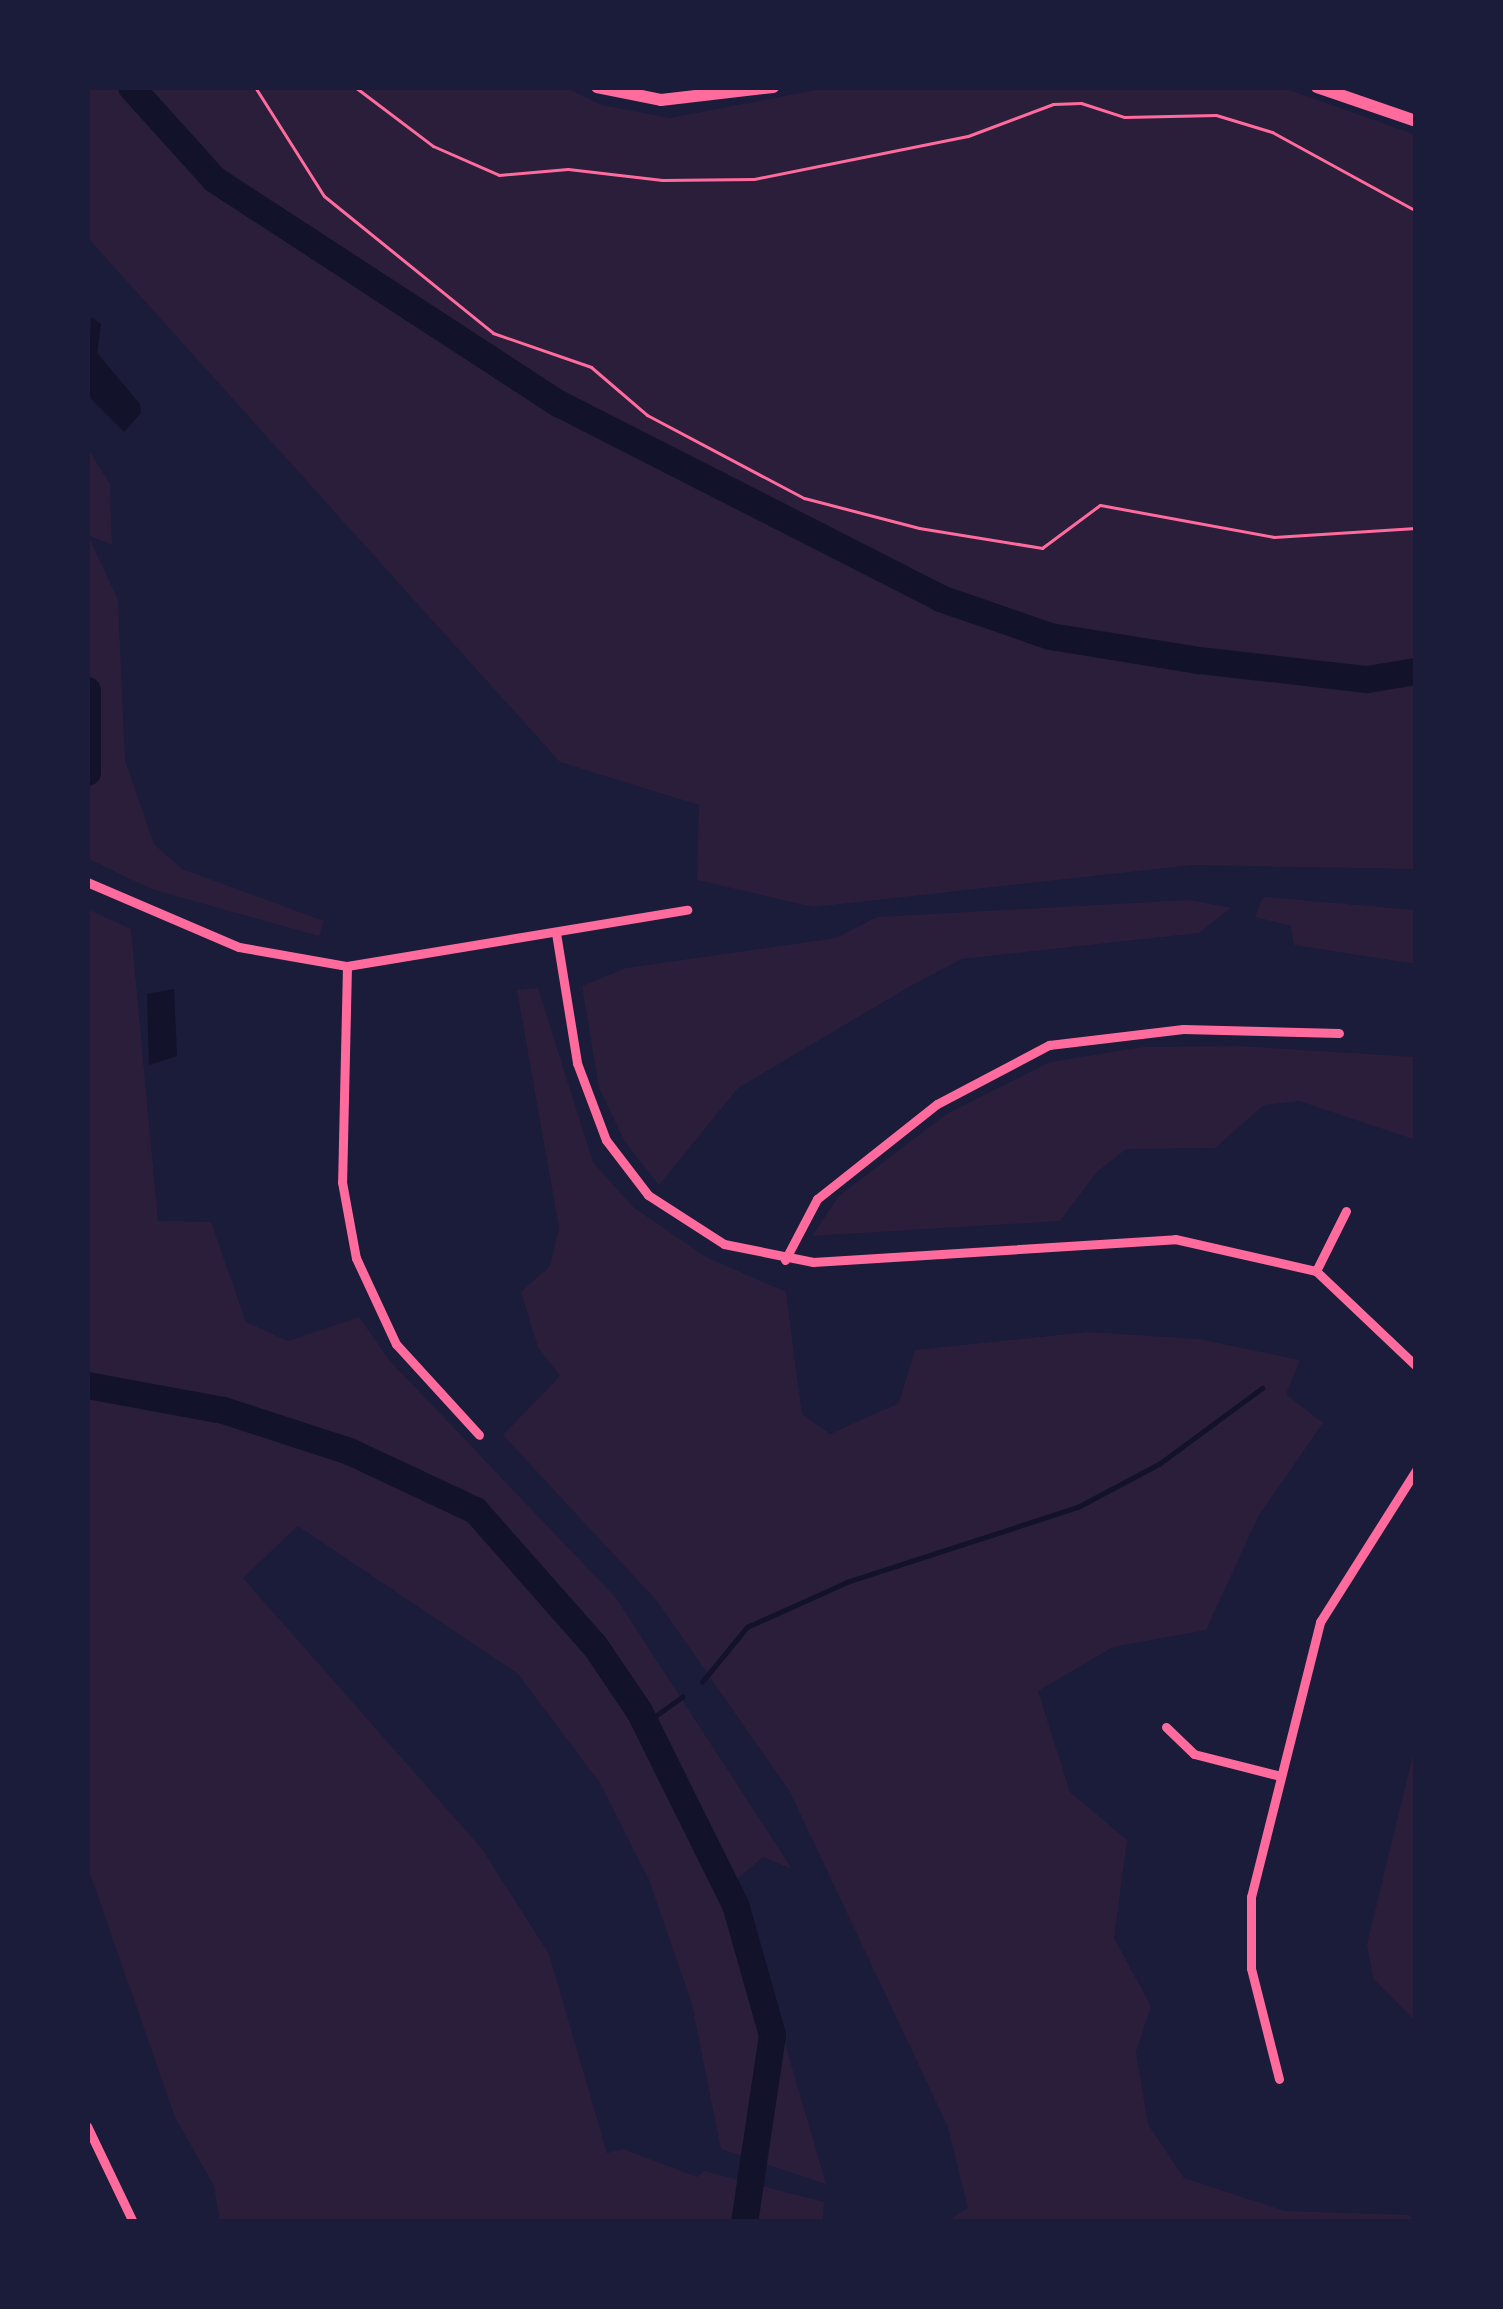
<!DOCTYPE html>
<html>
<head>
<meta charset="utf-8">
<style>
  body { margin:0 }
  #map { position:relative; width:1503px; height:2309px; overflow:hidden; background:#1b1b3a; font-family:"Public Sans",sans-serif }
  div>[style] { position:absolute }
  .green>* { inset:0; background:#2a1e3b }
  .water>* { inset:0; background:#12122b }
  .stream>* { height:4.5px; margin:-2.25px; padding:0 2.25px; transform-origin:2.25px; border-radius:2.25px; background:#12122b }
  .river>* { height:27px; margin:-13.5px; padding:0 13.5px; transform-origin:13.5px; border-radius:13.5px; background:#12122b }
  .path>* { height:3px; margin:-1.5px; padding:0 1.5px; transform-origin:1.5px; border-radius:1.5px; background:#ff6b9d }
  .minor>* { height:9px; margin:-4.5px; padding:0 4.5px; transform-origin:4.5px; border-radius:4.5px; background:#ff6b9d }
  .secondary>* { height:12px; margin:-6px; padding:0 6px; transform-origin:6px; border-radius:6px; background:#ff6b9d }
  span { translate:-50% -50%; white-space:nowrap; text-align:center; line-height:1.15; -webkit-text-stroke:9px #1b1b3a; paint-order:stroke }
  .frame { position:absolute; inset:0; border:90px solid #1b1b3a; pointer-events:none }
</style>
</head>
<body>
<div id="map">
  <div class="green">
    <i style="clip-path:polygon(87px 87px,564px 87px,602px 105px,670px 118px,831px 87px,1281px 87px,1416px 135px,1416px 869px,1193px 865px,813px 907px,697px 880px,699px 805px,560px 762px,87px 237px)"></i>
    <i style="clip-path:polygon(87px 447px,110px 484px,112px 545px,88px 535px,118px 600px,125px 761px,154px 844px,182px 869px,324px 921px,319px 936px,151px 889px,87px 858px)"></i>
    <i style="clip-path:polygon(1263px 897px,1416px 910px,1416px 964px,1294px 945px,1291px 926px,1255px 917px)"></i>
    <i style="clip-path:polygon(1189px 900px,1231px 908px,1199px 933px,962px 959px,914px 984px,738px 1088px,659px 1185px,625px 1142px,599px 1088px,582px 986px,626px 968px,836px 938px,877px 917px)"></i>
    <i style="clip-path:polygon(87px 909px,131px 929px,158px 1221px,211px 1222px,246px 1322px,288px 1341px,359px 1317px,390px 1361px,616px 1598px,792px 1869px,763px 1857px,737px 1879px,826px 2184px,721px 2149px,692px 2004px,649px 1880px,600px 1783px,518px 1674px,298px 1526px,243px 1578px,482px 1849px,549px 1954px,607px 2153px,623px 2149px,697px 2177px,704px 2171px,824px 2202px,823px 2222px,220px 2222px,214px 2186px,175px 2117px,87px 1865px)"></i>
    <i style="clip-path:polygon(538px 988px,593px 1162px,633px 1207px,706px 1257px,786px 1292px,802px 1414px,830px 1434px,899px 1403px,915px 1350px,1087px 1332px,1199px 1339px,1300px 1360px,1286px 1394px,1323px 1423px,1259px 1515px,1206px 1630px,1113px 1647px,1038px 1691px,1070px 1792px,1127px 1840px,1114px 1938px,1151px 2006px,1136px 2052px,1148px 2124px,1184px 2178px,1285px 2211px,1409px 2215px,1413px 2222px,946px 2222px,968px 2208px,948px 2127px,790px 1792px,657px 1601px,503px 1435px,560px 1376px,538px 1347px,521px 1292px,550px 1266px,559px 1228px,517px 990px)"></i>
    <i style="clip-path:polygon(1239px 1046px,1416px 1057px,1416px 1140px,1299px 1101px,1264px 1105px,1215px 1148px,1126px 1149px,1097px 1172px,1060px 1221px,812px 1236px,839px 1196px,945px 1115px,1050px 1062px,1144px 1047px)"></i>
    <i style="clip-path:polygon(1416px 1743px,1416px 2022px,1373px 1978px,1367px 1944px)"></i>
  </div>
  <div class="water">
    <i style="clip-path:polygon(91px 317px,101px 324px,97px 353px,140px 404px,141px 413px,124px 432px,87px 395px)"></i>
    <i style="clip-path:polygon(174px 989px,177px 1056px,149px 1065px,147px 994px)"></i>
  </div>
  <div class="stream">
    <i style="left:702px;top:1682px;width:71px;rotate:-50.7deg"></i>
    <i style="left:747px;top:1627px;width:110px;rotate:-24.2deg"></i>
    <i style="left:847px;top:1582px;width:243px;rotate:-18deg"></i>
    <i style="left:1078px;top:1507px;width:92px;rotate:-28deg"></i>
    <i style="left:1159px;top:1464px;width:128px;rotate:-36.4deg"></i>
    <i style="left:644px;top:1724px;width:47px;rotate:-35.4deg"></i>
  </div>
  <div class="river">
    <i style="left:131px;top:87px;width:124px;rotate:47.9deg"></i>
    <i style="left:214px;top:179px;width:411px;rotate:33.1deg"></i>
    <i style="left:558px;top:403px;width:429px;rotate:27deg"></i>
    <i style="left:940px;top:598px;width:116px;rotate:19.1deg"></i>
    <i style="left:1050px;top:636px;width:151px;rotate:9.2deg"></i>
    <i style="left:1199px;top:660px;width:169px;rotate:6.5deg"></i>
    <i style="left:1367px;top:679px;width:50px;rotate:-9.3deg"></i>
    <i style="left:87px;top:690px;width:82px;rotate:90deg"></i>
    <i style="left:87px;top:1385px;width:138px;rotate:10.4deg"></i>
    <i style="left:223px;top:1410px;width:133px;rotate:18deg"></i>
    <i style="left:349px;top:1451px;width:139px;rotate:25.1deg"></i>
    <i style="left:475px;top:1510px;width:181px;rotate:48.6deg"></i>
    <i style="left:595px;top:1646px;width:78px;rotate:55.9deg"></i>
    <i style="left:639px;top:1711px;width:216px;rotate:63.6deg"></i>
    <i style="left:735px;top:1904px;width:136px;rotate:74.2deg"></i>
    <i style="left:772px;top:2035px;width:189px;rotate:98.5deg"></i>
  </div>
  <div class="path">
    <i style="left:255px;top:87px;width:129px;rotate:57.7deg"></i>
    <i style="left:324px;top:196px;width:218px;rotate:39deg"></i>
    <i style="left:493px;top:333px;width:104px;rotate:19.1deg"></i>
    <i style="left:591px;top:367px;width:74px;rotate:40.6deg"></i>
    <i style="left:647px;top:415px;width:178px;rotate:27.9deg"></i>
    <i style="left:804px;top:498px;width:119px;rotate:14.6deg"></i>
    <i style="left:919px;top:528px;width:125px;rotate:9.2deg"></i>
    <i style="left:1042px;top:548px;width:72px;rotate:-36.6deg"></i>
    <i style="left:1100px;top:505px;width:177px;rotate:10.4deg"></i>
    <i style="left:1274px;top:537px;width:142px;rotate:-3.6deg"></i>
    <i style="left:355px;top:87px;width:98px;rotate:37.1deg"></i>
    <i style="left:433px;top:146px;width:72px;rotate:23.7deg"></i>
    <i style="left:499px;top:175px;width:69px;rotate:-5deg"></i>
    <i style="left:568px;top:169px;width:95px;rotate:6.7deg"></i>
    <i style="left:662px;top:180px;width:92px;rotate:-0.6deg"></i>
    <i style="left:754px;top:179px;width:218px;rotate:-11.4deg"></i>
    <i style="left:968px;top:136px;width:91px;rotate:-20.6deg"></i>
    <i style="left:1053px;top:104px;width:28px;rotate:-2deg"></i>
    <i style="left:1081px;top:103px;width:45px;rotate:18deg"></i>
    <i style="left:1124px;top:117px;width:92px;rotate:-1.2deg"></i>
    <i style="left:1216px;top:115px;width:59px;rotate:16.9deg"></i>
    <i style="left:1272px;top:132px;width:164px;rotate:28.7deg"></i>
  </div>
  <div class="minor">
    <i style="left:87px;top:882px;width:165px;rotate:23.2deg"></i>
    <i style="left:239px;top:947px;width:110px;rotate:10deg"></i>
    <i style="left:347px;top:966px;width:345px;rotate:-9.4deg"></i>
    <i style="left:556px;top:933px;width:132px;rotate:80.8deg"></i>
    <i style="left:577px;top:1063px;width:82px;rotate:69.4deg"></i>
    <i style="left:606px;top:1140px;width:69px;rotate:52.6deg"></i>
    <i style="left:648px;top:1195px;width:90px;rotate:32.8deg"></i>
    <i style="left:724px;top:1244px;width:91px;rotate:11.4deg"></i>
    <i style="left:813px;top:1262px;width:363px;rotate:-3.6deg"></i>
    <i style="left:1175px;top:1239px;width:145px;rotate:12.8deg"></i>
    <i style="left:1316px;top:1271px;width:138px;rotate:43.5deg"></i>
    <i style="left:347px;top:966px;width:216px;rotate:91.3deg"></i>
    <i style="left:342px;top:1182px;width:77px;rotate:79.6deg"></i>
    <i style="left:356px;top:1258px;width:95px;rotate:65.1deg"></i>
    <i style="left:396px;top:1344px;width:123px;rotate:47.6deg"></i>
    <i style="left:785px;top:1260px;width:69px;rotate:-62.3deg"></i>
    <i style="left:817px;top:1199px;width:153px;rotate:-38.4deg"></i>
    <i style="left:937px;top:1104px;width:127px;rotate:-27.8deg"></i>
    <i style="left:1049px;top:1045px;width:135px;rotate:-6.8deg"></i>
    <i style="left:1183px;top:1029px;width:156px;rotate:1.5deg"></i>
    <i style="left:1316px;top:1271px;width:67px;rotate:-63.4deg"></i>
    <i style="left:1166px;top:1727px;width:39px;rotate:44deg"></i>
    <i style="left:1194px;top:1754px;width:89px;rotate:14.3deg"></i>
    <i style="left:1279px;top:2079px;width:114px;rotate:-104.2deg"></i>
    <i style="left:1251px;top:1968px;width:71px;rotate:-90deg"></i>
    <i style="left:1251px;top:1897px;width:284px;rotate:-75.9deg"></i>
    <i style="left:1320px;top:1622px;width:180px;rotate:-57.7deg"></i>
    <i style="left:87px;top:2126px;width:106px;rotate:64.4deg"></i>
  </div>
  <div class="secondary">
    <i style="left:597px;top:87px;width:65px;rotate:11.5deg"></i>
    <i style="left:661px;top:100px;width:113px;rotate:-6.6deg"></i>
    <i style="left:1317px;top:87px;width:105px;rotate:19deg"></i>
  </div>
  <div class="frame"></div>
</div>
</body>
</html>
